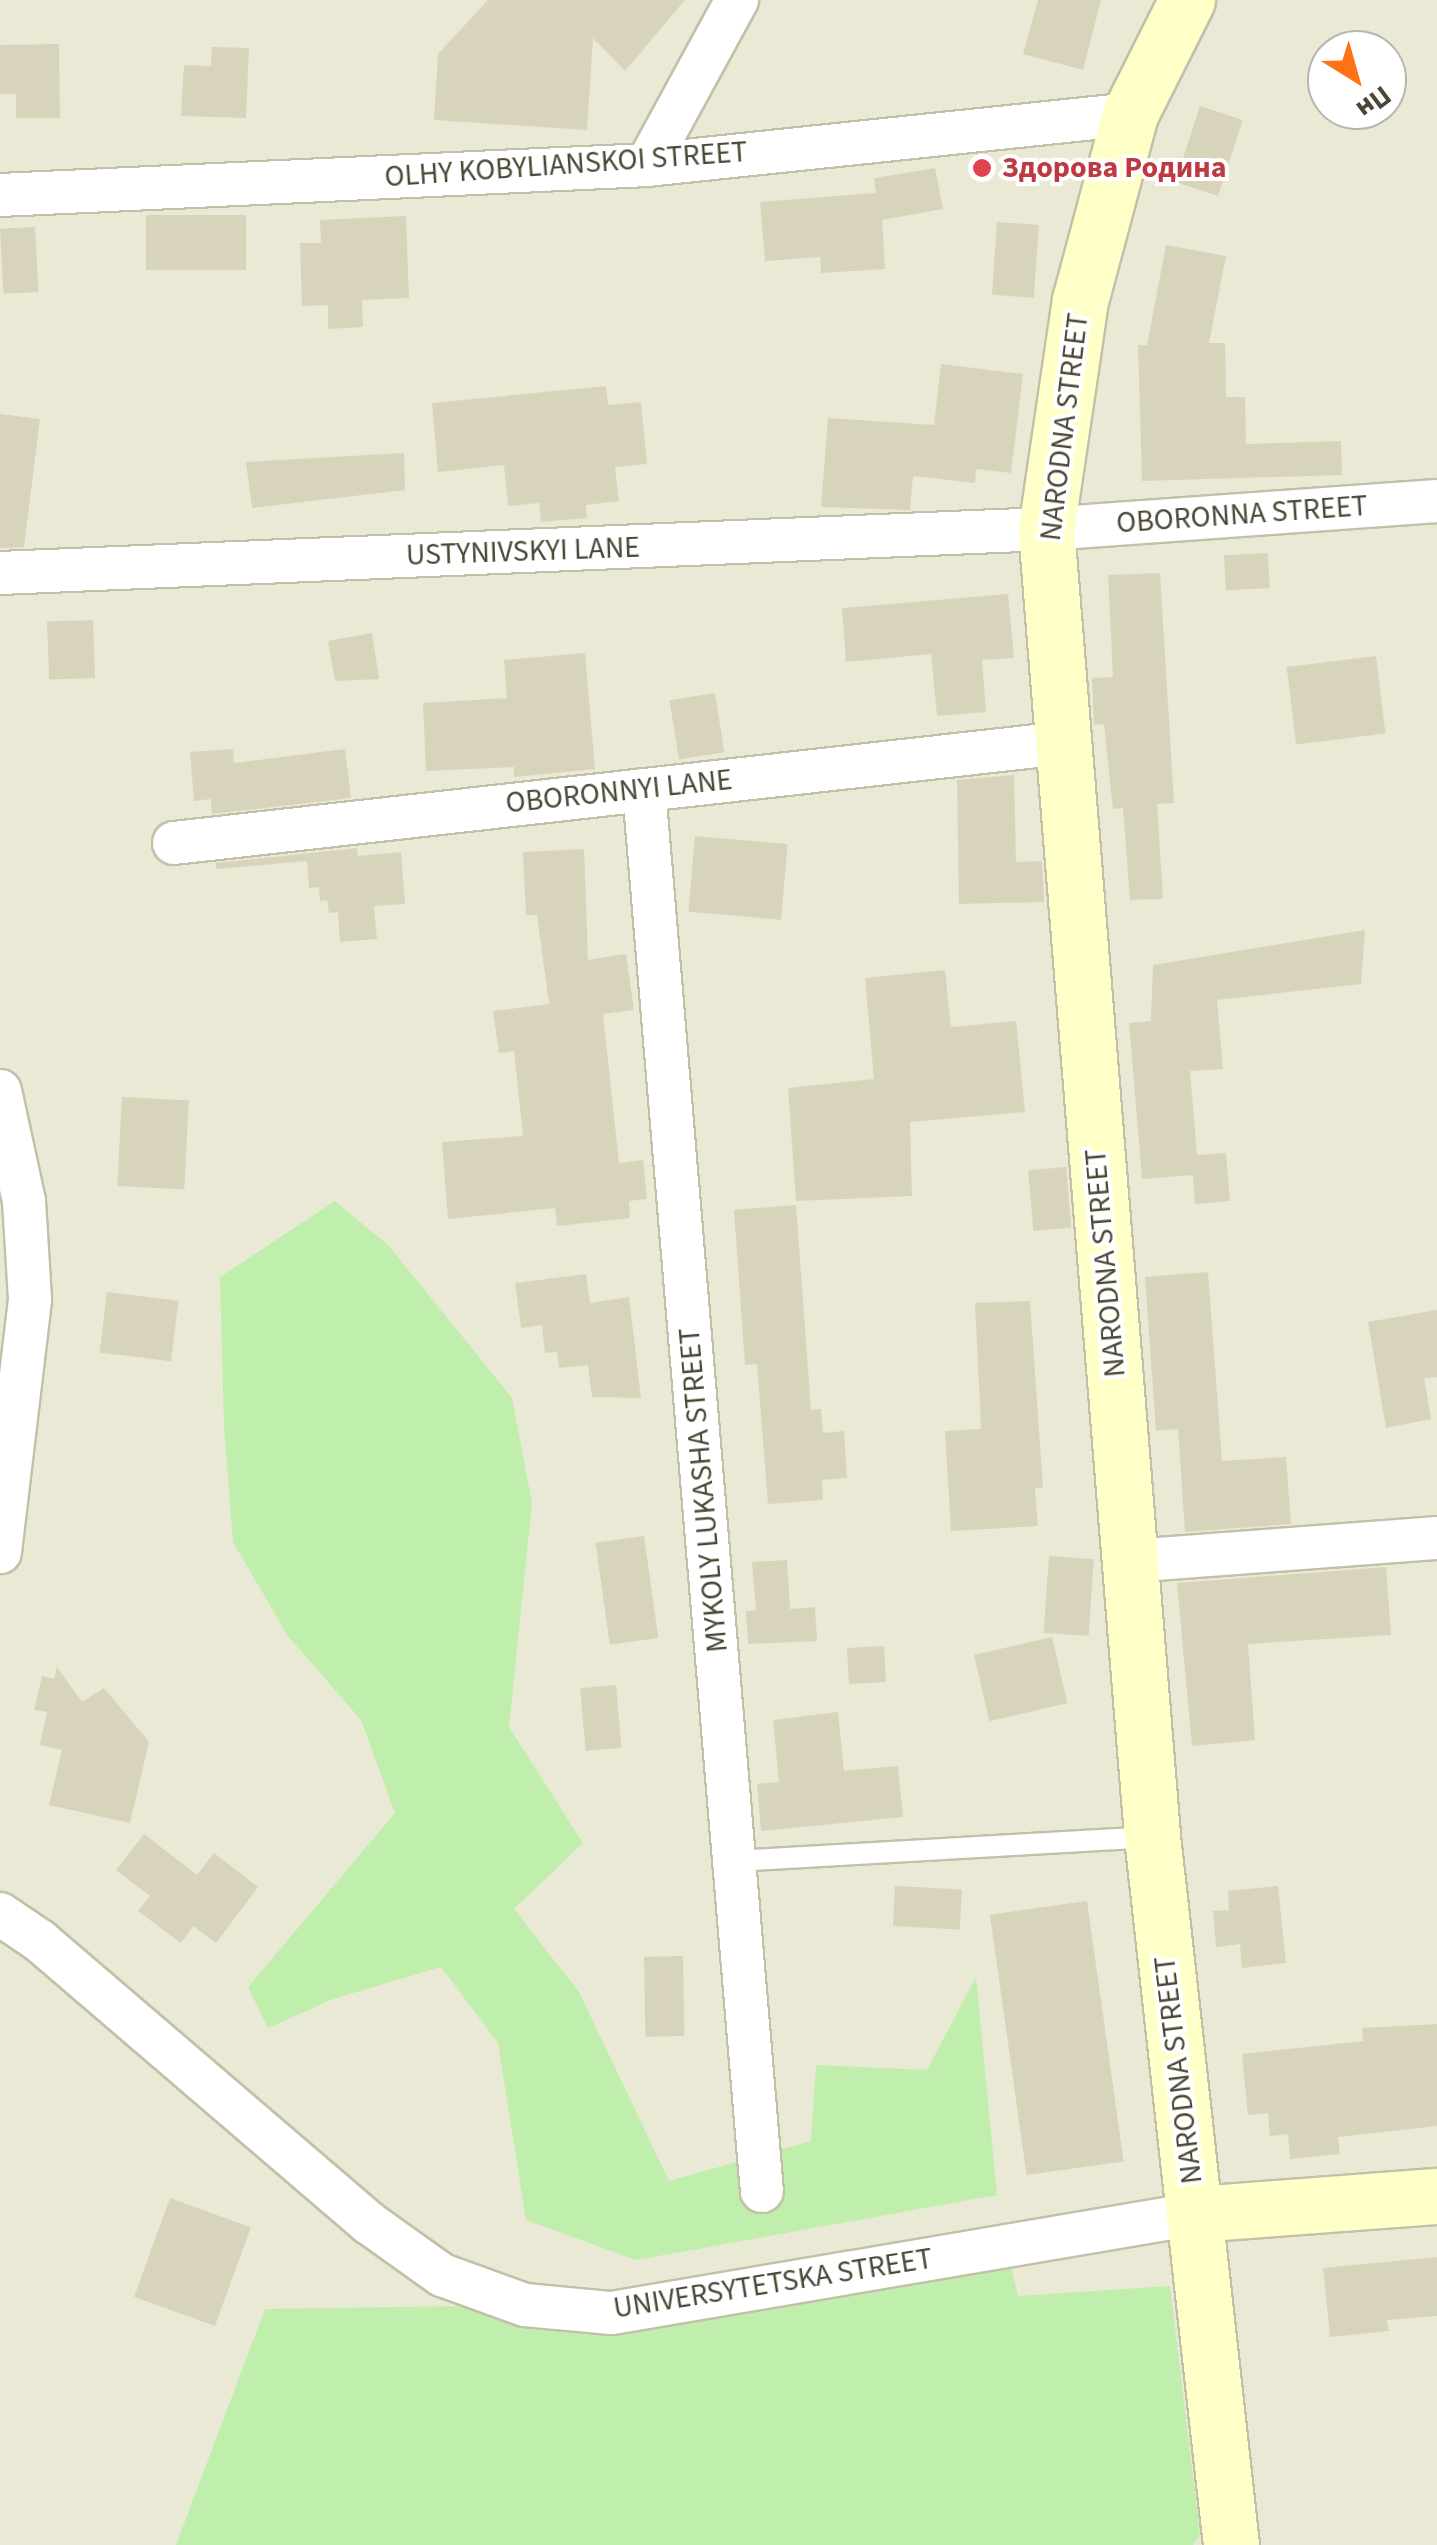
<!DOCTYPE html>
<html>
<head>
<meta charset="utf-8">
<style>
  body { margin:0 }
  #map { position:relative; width:1437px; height:2545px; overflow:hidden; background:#f5f5e7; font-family:"Source Sans 3",sans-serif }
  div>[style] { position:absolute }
  .residential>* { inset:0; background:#eae9d5 }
  .green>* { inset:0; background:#c0eeac }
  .building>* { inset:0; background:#d8d4bb; transform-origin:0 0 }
  .roads { filter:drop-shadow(2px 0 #c2c0a9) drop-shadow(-2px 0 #c2c0a9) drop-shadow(0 2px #c2c0a9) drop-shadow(0 -2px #c2c0a9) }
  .lane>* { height:20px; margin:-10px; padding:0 10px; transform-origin:10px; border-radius:10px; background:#fff }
  .street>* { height:42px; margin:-21px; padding:0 21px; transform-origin:21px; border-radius:21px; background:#fff }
  .secondary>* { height:55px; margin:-27.5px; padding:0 27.5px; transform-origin:27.5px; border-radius:27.5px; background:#ffffc8 }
  .dots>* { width:28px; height:28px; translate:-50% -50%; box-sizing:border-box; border:5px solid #fff; border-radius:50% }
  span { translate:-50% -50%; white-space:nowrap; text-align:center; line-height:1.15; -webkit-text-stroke:8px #fff; paint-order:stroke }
  .street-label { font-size:30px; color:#4a4735 }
  .health-label { font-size:30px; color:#be3a42; font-weight:700 }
  .left { translate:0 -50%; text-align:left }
  .north { position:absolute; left:1307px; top:30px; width:100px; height:100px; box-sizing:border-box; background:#fff; border:2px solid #b7b5ae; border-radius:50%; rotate:143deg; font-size:28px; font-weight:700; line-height:40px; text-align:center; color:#4a4735 }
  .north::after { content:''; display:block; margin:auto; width:35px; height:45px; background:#ff7215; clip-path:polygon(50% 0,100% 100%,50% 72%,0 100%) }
</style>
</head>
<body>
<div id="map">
  <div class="residential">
    <i style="clip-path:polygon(evenodd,0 0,1437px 0,1437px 2545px,0 2545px,0 0,1327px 50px,1387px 50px,1387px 110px,1327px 110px,1327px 50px)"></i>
  </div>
  <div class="green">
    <i style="clip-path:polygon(335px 1201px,389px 1246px,512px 1398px,532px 1503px,509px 1727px,583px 1843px,514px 1909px,579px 1992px,669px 2181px,811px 2141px,816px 2065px,927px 2070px,976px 1977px,997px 2195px,636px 2260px,526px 2220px,498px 2043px,441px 1967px,333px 1999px,268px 2028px,248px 1987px,395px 1813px,361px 1720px,288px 1636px,233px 1542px,224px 1427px,220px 1277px)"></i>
    <i style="clip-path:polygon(1006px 2246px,1018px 2296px,1170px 2286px,1200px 2535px,1193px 2545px,176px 2545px,265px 2309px,525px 2305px)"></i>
  </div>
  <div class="building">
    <i style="clip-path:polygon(488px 0,685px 0,625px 71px,593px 38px,587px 130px,434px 120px,438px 54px)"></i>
    <i style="clip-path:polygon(1038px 0,1101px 0,1083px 70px,1023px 54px)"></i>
    <i style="clip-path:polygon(59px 44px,60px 118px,16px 118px,16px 94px,0 94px,0 45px)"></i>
    <i style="clip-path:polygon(212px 47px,249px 48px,246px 118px,181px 116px,184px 65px,211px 66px)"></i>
    <i style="left:1200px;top:106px;width:45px;height:80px;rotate:18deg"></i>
    <i style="clip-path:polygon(935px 168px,943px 209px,882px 220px,885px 269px,821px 273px,820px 257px,765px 261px,760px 202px,876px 193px,874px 178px)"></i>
    <i style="left:146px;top:215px;width:100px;height:55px"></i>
    <i style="clip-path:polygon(406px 216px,409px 298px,362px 300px,363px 327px,328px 329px,328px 305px,302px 306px,300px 243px,321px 243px,320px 220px)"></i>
    <i style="left:997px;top:222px;width:42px;height:73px;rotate:4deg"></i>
    <i style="left:35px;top:227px;width:65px;height:35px;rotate:87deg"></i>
    <i style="clip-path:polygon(1166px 245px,1226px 256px,1209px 343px,1225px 343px,1226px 397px,1245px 397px,1246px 444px,1341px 441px,1342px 475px,1142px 481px,1138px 345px,1147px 345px)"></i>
    <i style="clip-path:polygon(941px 364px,1023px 374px,1011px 473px,976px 469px,975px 483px,913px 476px,910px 510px,821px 507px,828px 418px,934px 425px)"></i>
    <i style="clip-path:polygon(606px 386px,608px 405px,641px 402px,647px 464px,615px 467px,619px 501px,586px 505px,587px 518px,541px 522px,539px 503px,508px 506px,504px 465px,438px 472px,432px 403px)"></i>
    <i style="clip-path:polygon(0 414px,40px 419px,24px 547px,0 548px)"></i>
    <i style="clip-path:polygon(404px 453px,405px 490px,252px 508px,246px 462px)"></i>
    <i style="left:1268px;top:553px;width:35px;height:44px;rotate:87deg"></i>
    <i style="clip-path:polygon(1160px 573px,1174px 803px,1157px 804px,1163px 899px,1130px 900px,1123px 808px,1113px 809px,1104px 724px,1094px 725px,1092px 678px,1113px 677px,1108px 575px)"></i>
    <i style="clip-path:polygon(1008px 594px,1014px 658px,982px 660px,986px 712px,937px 716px,931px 654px,846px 662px,842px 608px)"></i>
    <i style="left:93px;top:620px;width:58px;height:46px;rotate:88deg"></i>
    <i style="clip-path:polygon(372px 633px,379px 679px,335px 681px,328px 641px)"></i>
    <i style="clip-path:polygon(585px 653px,595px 769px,514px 777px,514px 767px,426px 771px,423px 703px,507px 698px,504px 660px)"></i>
    <i style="left:1376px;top:656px;width:78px;height:90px;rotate:83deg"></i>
    <i style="left:715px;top:693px;width:60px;height:46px;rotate:81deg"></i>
    <i style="clip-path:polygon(233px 749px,234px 763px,345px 749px,351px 798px,212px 814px,211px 799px,194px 801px,190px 752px)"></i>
    <i style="clip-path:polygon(1014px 775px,1016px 862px,1042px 861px,1044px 902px,959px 904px,957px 780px)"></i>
    <i style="left:695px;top:836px;width:93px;height:76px;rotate:5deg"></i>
    <i style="clip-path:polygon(357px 848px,358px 856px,401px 852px,405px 904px,374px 906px,377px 939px,340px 942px,338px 912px,329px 913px,327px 900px,320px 901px,319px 887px,309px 888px,307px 861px,216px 869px,216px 863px)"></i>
    <i style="clip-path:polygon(584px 849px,588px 960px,626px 954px,634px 1010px,603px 1014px,619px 1163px,643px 1160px,647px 1199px,629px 1201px,630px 1218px,557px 1226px,555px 1208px,448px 1219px,442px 1142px,523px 1136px,514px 1051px,499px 1053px,493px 1011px,549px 1004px,537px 915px,526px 915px,523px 852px)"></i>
    <i style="clip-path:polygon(1365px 930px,1361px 984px,1217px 1000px,1223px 1069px,1190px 1071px,1197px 1155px,1226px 1153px,1230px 1201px,1195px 1204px,1193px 1175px,1142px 1179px,1129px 1023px,1151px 1021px,1153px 965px)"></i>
    <i style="clip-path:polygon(945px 970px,951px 1027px,1016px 1021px,1025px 1112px,910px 1122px,912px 1196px,796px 1201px,788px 1088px,874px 1079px,865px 978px)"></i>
    <i style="left:122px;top:1097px;width:67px;height:89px;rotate:3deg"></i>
    <i style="left:1066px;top:1167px;width:61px;height:38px;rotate:85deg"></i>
    <i style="clip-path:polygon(796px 1205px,811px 1410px,821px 1409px,823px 1433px,844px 1431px,847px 1478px,822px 1480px,823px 1500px,768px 1504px,757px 1364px,745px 1365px,734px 1210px)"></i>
    <i style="clip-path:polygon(1208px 1272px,1222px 1461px,1286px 1457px,1291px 1524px,1185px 1532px,1178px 1429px,1156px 1431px,1145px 1277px)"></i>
    <i style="clip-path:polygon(586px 1274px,590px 1303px,629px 1297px,641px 1398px,592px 1397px,588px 1365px,559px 1368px,557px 1352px,545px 1353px,542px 1325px,521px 1328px,515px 1283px)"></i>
    <i style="left:107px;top:1292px;width:72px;height:61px;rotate:7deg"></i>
    <i style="clip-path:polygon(1030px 1301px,1043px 1488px,1035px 1488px,1038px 1526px,951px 1531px,945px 1431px,981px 1429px,975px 1303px)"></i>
    <i style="clip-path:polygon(1437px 1310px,1437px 1377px,1424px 1378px,1431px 1419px,1386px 1428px,1368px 1322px)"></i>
    <i style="left:644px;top:1536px;width:103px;height:49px;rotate:82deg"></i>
    <i style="left:1049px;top:1556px;width:45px;height:77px;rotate:4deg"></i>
    <i style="clip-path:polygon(787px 1560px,790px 1609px,815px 1607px,817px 1641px,748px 1644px,746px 1611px,756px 1610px,752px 1562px)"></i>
    <i style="clip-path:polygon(1386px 1567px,1391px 1635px,1248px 1644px,1255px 1740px,1192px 1746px,1177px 1583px)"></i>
    <i style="left:1052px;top:1637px;width:68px;height:80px;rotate:77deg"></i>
    <i style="left:884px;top:1646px;width:36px;height:37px;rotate:87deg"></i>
    <i style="clip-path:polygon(57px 1667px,82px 1702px,104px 1688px,149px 1742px,130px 1823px,49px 1805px,62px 1750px,40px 1745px,47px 1712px,34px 1710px,42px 1676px,54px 1679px)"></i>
    <i style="left:616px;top:1685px;width:63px;height:36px;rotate:85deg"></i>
    <i style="clip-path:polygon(838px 1712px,844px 1771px,898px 1766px,903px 1817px,761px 1831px,757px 1784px,779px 1782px,773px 1720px)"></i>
    <i style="clip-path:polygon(144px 1834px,197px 1875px,214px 1853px,258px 1887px,216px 1943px,193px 1926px,181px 1943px,138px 1911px,150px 1896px,116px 1870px)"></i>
    <i style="left:895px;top:1886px;width:67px;height:40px;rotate:3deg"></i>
    <i style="clip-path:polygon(1278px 1886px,1286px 1963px,1242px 1968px,1240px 1944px,1216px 1947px,1213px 1911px,1229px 1910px,1228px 1891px)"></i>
    <i style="left:1087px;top:1901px;width:263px;height:98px;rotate:82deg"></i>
    <i style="left:683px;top:1956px;width:80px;height:39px;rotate:89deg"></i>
    <i style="clip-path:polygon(1437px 2024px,1437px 2126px,1338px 2137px,1340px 2154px,1290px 2159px,1288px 2134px,1270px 2136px,1268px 2113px,1248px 2115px,1242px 2054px,1363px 2041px,1362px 2028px)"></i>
    <i style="left:170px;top:2198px;width:86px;height:105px;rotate:20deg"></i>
    <i style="clip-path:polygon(1437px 2257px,1437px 2316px,1387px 2320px,1389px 2331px,1330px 2337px,1323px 2268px)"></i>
  </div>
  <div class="roads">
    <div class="lane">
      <i style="left:736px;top:1861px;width:415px;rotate:-3.3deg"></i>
    </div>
    <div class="street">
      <i style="left:647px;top:165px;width:188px;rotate:-61.4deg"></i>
      <i style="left:0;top:195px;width:648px;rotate:-2.65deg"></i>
      <i style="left:647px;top:165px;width:486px;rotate:-6deg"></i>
      <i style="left:0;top:573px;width:1047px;rotate:-2.41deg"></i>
      <i style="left:1046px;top:529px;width:392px;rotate:-4.1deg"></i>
      <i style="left:644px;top:790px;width:1406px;rotate:85.19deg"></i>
      <i style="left:174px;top:843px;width:895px;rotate:-6.42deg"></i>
      <i style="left:0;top:1091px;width:113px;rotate:77.7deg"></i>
      <i style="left:24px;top:1201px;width:99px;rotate:86.5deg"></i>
      <i style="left:30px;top:1300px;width:254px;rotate:96.8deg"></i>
      <i style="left:1130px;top:1561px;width:308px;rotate:-4.3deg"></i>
      <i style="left:0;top:1914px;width:48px;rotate:34deg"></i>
      <i style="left:40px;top:1941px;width:433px;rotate:40.6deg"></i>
      <i style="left:369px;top:2223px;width:90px;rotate:35.5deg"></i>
      <i style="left:442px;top:2275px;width:88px;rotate:19.9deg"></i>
      <i style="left:525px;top:2305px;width:87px;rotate:5.3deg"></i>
      <i style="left:612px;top:2313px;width:591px;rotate:-9.64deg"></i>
    </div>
    <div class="secondary">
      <i style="left:1187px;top:0;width:127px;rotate:116.6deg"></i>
      <i style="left:1130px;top:114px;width:193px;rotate:105deg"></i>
      <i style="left:1080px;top:300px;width:232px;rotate:98.4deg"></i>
      <i style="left:1046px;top:529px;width:1311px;rotate:85.36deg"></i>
      <i style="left:1152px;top:1836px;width:713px;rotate:83.64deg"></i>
      <i style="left:1195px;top:2214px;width:243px;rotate:-4.3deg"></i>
    </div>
  </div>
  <div class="dots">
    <i style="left:982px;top:168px;background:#e0444e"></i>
  </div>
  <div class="street-label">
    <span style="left:566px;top:165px;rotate:-4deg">OLHY KOBYLIANSKOI STREET</span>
    <span style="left:1065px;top:427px;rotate:-83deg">NARODNA STREET</span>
    <span style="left:1242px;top:515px;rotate:-4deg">OBORONNA STREET</span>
    <span style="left:523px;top:552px;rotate:-2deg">USTYNIVSKYI LANE</span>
    <span style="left:619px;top:792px;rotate:-6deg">OBORONNYI LANE</span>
    <span style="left:1106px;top:1263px;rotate:-95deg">NARODNA STREET</span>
    <span style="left:704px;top:1490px;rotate:-95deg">MYKOLY LUKASHA STREET</span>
    <span style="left:1179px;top:2070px;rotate:-97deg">NARODNA STREET</span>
    <span style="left:773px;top:2284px;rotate:-9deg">UNIVERSYTETSKA STREET</span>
  </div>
  <div class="health-label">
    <span class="left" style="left:1002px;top:168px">Здорова Родина</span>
  </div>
  <div class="north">Пн</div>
</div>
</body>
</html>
